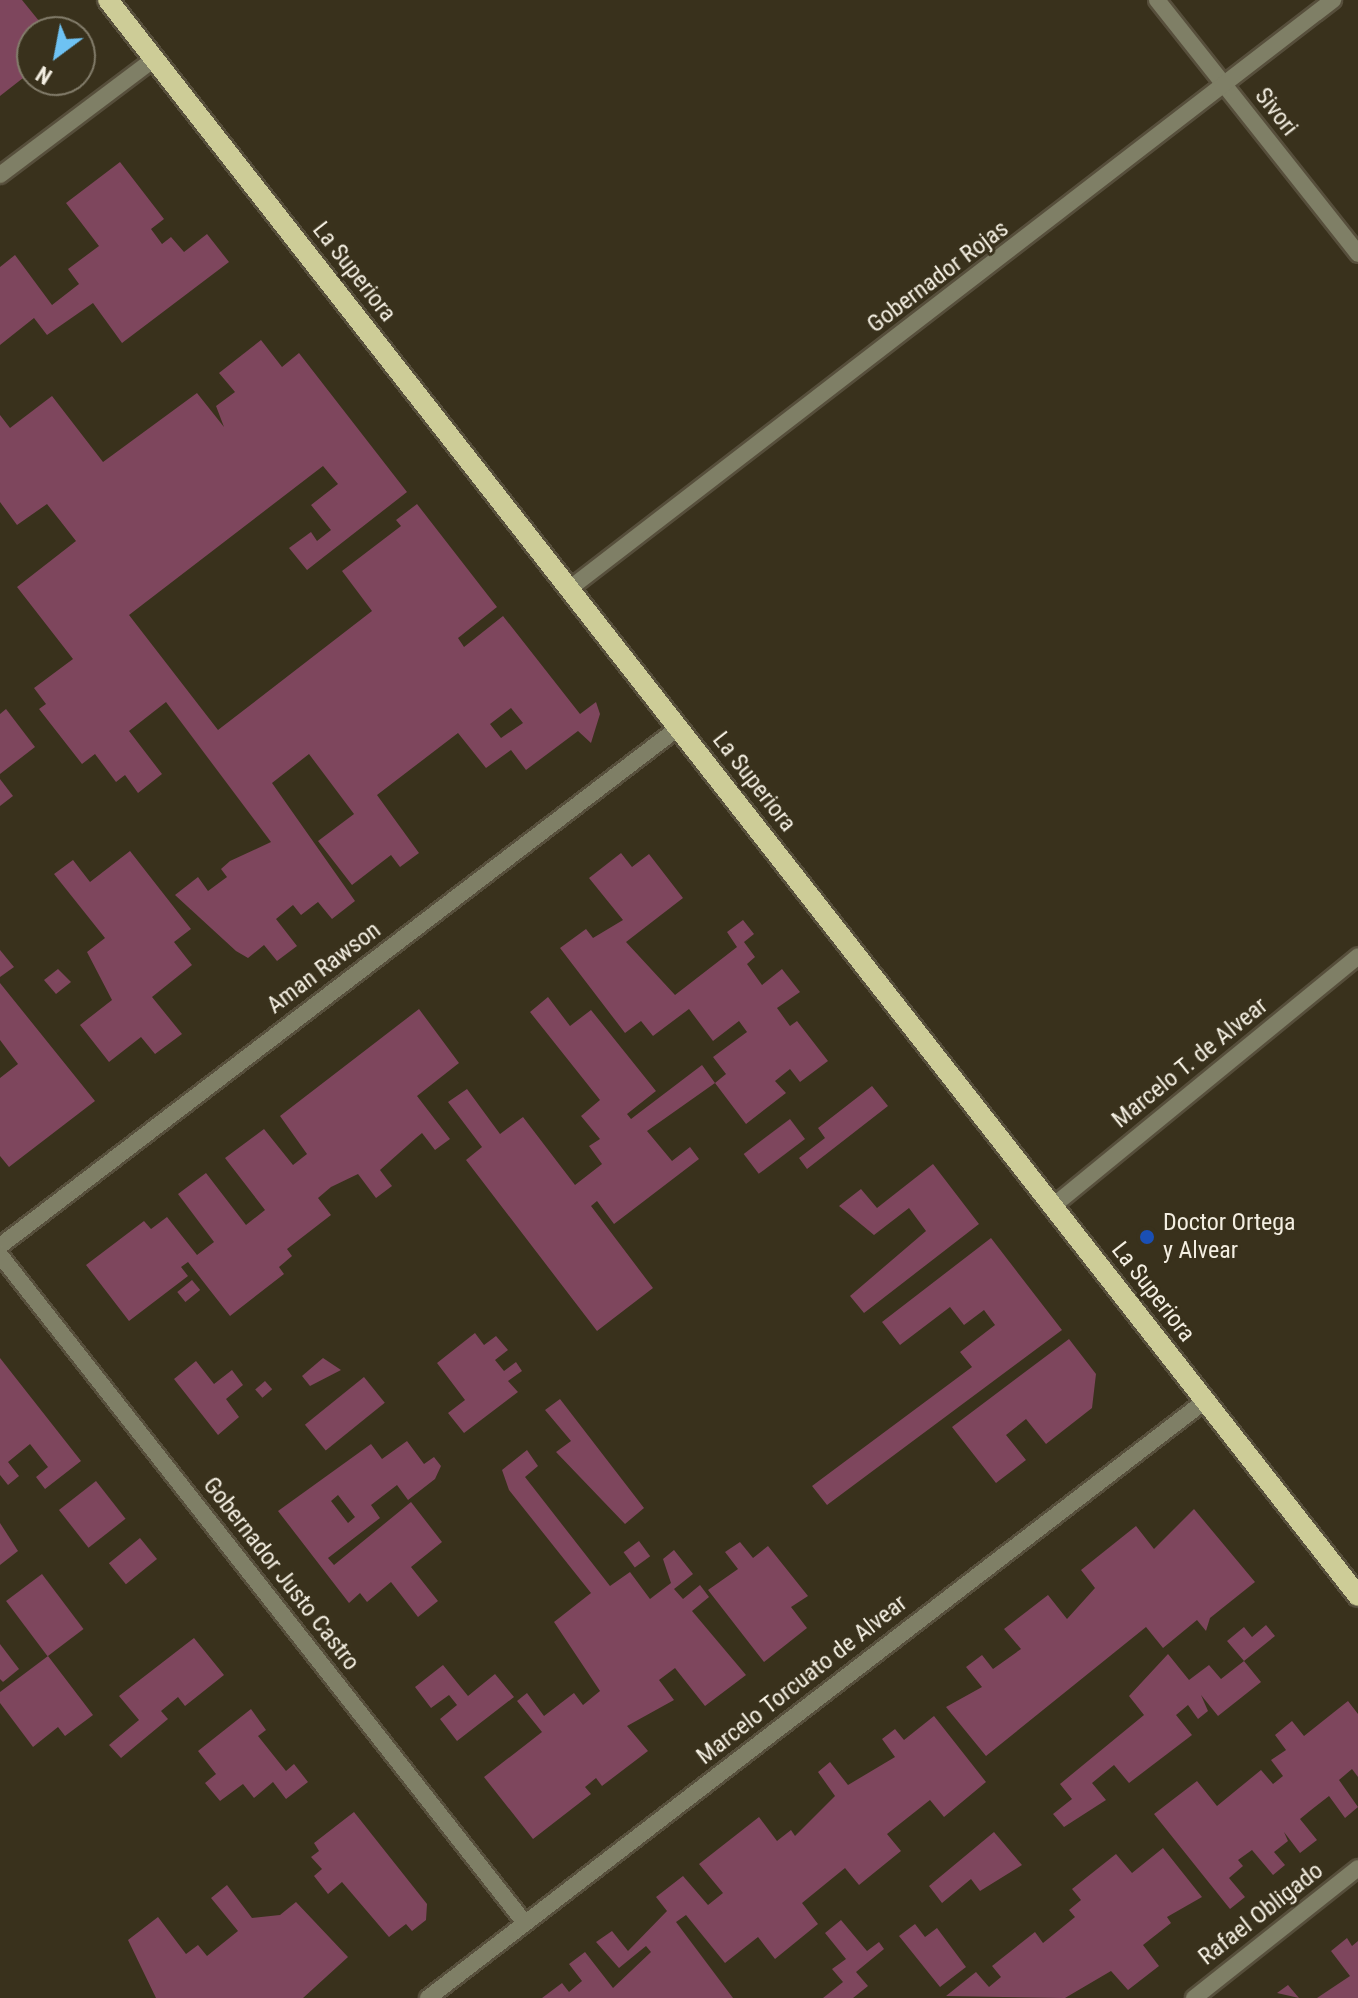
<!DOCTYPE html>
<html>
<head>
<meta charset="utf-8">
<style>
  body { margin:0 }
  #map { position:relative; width:1358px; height:1998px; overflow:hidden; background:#39311c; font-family:"Roboto Condensed",sans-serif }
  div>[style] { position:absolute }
  .building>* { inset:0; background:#7e465d; transform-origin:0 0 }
  .roads { filter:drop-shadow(2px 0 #574f3c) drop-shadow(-2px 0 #574f3c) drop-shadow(0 2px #574f3c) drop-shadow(0 -2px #574f3c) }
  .minor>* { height:16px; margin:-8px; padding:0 8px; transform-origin:8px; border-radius:8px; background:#7f7f66 }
  .tertiary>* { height:16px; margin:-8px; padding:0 8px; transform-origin:8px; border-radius:8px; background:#7f7f66 }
  .primary>* { height:20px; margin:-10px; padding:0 10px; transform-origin:10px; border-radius:10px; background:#cdcc97 }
  .dots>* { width:22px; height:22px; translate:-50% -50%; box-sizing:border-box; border:4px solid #39311c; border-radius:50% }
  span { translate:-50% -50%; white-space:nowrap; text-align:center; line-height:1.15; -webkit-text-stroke:6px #39311c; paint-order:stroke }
  .street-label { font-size:24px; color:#f3eee1 }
  .poi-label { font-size:24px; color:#f3eee1 }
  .left { translate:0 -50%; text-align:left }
  .north { position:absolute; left:16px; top:16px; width:80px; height:80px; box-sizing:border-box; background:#39311c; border:2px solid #837d6b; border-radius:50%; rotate:212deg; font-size:22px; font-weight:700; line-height:32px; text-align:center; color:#f3eee1 }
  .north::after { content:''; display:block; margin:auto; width:28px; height:36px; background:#6ec2f3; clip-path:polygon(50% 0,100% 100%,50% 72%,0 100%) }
</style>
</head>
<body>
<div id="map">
  <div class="building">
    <i style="clip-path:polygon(0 0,22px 0,48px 32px,32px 32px,32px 71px,0 96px)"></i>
    <i style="clip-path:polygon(120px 162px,164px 219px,151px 229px,162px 244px,171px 237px,184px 252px,207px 234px,229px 262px,122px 343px,93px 303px,47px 335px,34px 318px,0 345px,0 267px,15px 255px,52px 305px,79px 284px,68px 269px,99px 246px,66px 203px)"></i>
    <i style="clip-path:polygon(evenodd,261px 340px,282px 367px,299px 353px,407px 492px,307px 570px,289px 548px,311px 532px,317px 541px,331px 530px,311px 505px,338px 484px,323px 466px,129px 615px,218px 730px,372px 611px,342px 571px,401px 526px,396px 520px,417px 504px,497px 607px,458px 638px,464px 647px,503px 616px,580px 714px,596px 702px,600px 714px,591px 743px,578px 731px,526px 770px,511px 750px,486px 768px,458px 733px,377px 795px,419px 853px,400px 867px,391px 855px,352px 885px,318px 841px,354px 814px,309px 754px,272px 783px,355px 901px,332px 919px,318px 902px,301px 915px,293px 905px,276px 919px,297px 946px,277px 961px,264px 945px,248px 958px,236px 951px,175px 895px,198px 877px,208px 891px,227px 877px,221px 869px,230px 861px,271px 842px,166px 702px,129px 731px,162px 774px,138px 793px,125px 775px,116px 782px,95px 754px,82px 764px,39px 709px,46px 704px,34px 688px,73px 659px,17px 587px,76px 541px,47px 504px,17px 525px,0 502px,0 415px,10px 428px,52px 396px,103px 462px,197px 393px,224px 427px,216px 406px,235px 392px,219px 373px,261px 340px,511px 708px,523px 723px,501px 738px,490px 724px,511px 708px)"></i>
    <i style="clip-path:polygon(6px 709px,35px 747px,0 774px,0 714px)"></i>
    <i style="clip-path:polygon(0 779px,13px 796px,0 806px)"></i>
    <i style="clip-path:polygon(130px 851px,191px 929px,174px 942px,192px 965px,152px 997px,182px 1034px,155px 1054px,141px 1037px,109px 1062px,80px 1025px,112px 1000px,87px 952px,105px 938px,54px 874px,73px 860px,90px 882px)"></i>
    <i style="clip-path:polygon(621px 853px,632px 867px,649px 854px,683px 898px,626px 942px,675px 995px,737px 947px,727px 932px,743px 920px,754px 934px,744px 942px,755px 957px,747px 964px,762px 985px,782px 969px,800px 992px,777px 1008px,790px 1026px,797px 1021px,828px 1061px,800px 1082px,790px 1069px,775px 1081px,786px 1093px,746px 1124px,715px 1083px,726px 1074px,713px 1057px,747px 1032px,739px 1021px,713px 1041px,689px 1009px,653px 1036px,641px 1021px,625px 1033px,560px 948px,586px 929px,593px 938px,623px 920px,589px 878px)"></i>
    <i style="clip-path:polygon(0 950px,14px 967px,0 977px)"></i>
    <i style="clip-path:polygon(58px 969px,71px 982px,56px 994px,44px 980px)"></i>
    <i style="clip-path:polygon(0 983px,95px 1101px,9px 1167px,0 1156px,0 1078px,18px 1064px,0 1040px)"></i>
    <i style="clip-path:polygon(548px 997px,570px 1026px,591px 1010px,656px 1091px,627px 1114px,631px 1119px,702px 1065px,715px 1083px,647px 1131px,672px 1161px,690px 1147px,699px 1159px,614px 1224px,597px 1201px,591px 1206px,653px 1288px,597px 1331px,466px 1160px,482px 1147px,448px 1102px,467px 1089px,500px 1134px,523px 1117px,575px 1185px,602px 1164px,589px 1146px,600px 1139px,581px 1116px,600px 1100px,530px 1012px)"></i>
    <i style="clip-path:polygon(419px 1009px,459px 1063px,417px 1096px,450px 1139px,435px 1150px,422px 1133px,416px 1138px,380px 1170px,392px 1186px,376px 1198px,358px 1174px,331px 1187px,318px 1198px,331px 1215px,287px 1249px,292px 1256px,279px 1267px,284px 1274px,230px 1316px,188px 1262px,181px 1267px,188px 1276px,129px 1321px,86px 1265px,144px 1221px,151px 1229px,167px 1217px,197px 1255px,214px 1242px,178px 1194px,206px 1173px,246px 1225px,265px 1210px,225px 1158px,264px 1129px,293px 1165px,307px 1154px,280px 1116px)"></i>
    <i style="clip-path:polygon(872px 1086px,888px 1106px,807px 1169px,799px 1158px,825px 1138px,818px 1128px)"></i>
    <i style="left:790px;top:1119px;width:25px;height:58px;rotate:53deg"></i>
    <i style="clip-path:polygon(933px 1164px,979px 1224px,864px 1313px,850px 1296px,926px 1231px,909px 1208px,874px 1235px,839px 1206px,861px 1189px,877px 1208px)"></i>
    <i style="clip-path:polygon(991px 1238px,1062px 1330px,827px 1505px,812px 1486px,972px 1367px,960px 1352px,995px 1325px,984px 1310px,964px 1325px,950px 1307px,900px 1345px,882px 1322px)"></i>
    <i style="left:192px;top:1280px;width:13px;height:19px;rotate:51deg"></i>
    <i style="clip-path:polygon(475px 1333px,484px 1345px,496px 1336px,508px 1350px,495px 1360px,504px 1371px,516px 1362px,522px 1371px,508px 1381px,518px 1392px,464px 1433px,448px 1413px,465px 1400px,437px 1363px)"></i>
    <i style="clip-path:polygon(1069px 1339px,1096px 1374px,1092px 1408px,1046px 1444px,1026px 1419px,1006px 1435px,1026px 1460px,996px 1483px,952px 1427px)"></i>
    <i style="clip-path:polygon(0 1358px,81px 1461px,45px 1489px,36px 1477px,48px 1467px,30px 1444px,8px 1462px,19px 1476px,8px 1485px,0 1475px)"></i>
    <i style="clip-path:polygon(323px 1358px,341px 1370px,310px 1386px,302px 1376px)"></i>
    <i style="clip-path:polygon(196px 1361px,214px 1384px,232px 1370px,243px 1385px,226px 1399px,239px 1417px,218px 1435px,174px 1379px)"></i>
    <i style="left:364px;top:1377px;width:33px;height:76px;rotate:51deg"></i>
    <i style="left:265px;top:1381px;width:11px;height:13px;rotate:49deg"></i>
    <i style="clip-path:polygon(560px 1399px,644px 1508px,625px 1524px,556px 1452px,571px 1441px,545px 1410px)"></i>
    <i style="clip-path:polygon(evenodd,407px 1441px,424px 1464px,434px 1457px,441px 1466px,435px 1479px,408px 1500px,397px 1485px,371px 1505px,380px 1518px,328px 1558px,334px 1565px,411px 1502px,442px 1542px,411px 1567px,438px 1601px,418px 1617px,391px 1582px,367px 1602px,360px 1593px,349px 1603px,278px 1511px,371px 1444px,382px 1459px,407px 1441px,338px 1495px,355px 1517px,348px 1523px,331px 1501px,338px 1495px)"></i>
    <i style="clip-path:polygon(527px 1450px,538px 1466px,525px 1477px,610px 1586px,630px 1572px,650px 1599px,671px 1583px,663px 1559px,674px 1550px,693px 1574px,674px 1589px,683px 1599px,700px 1585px,709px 1597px,692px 1611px,746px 1675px,705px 1706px,675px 1668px,659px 1680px,674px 1700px,627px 1726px,648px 1751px,602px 1786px,596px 1778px,585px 1787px,591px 1794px,533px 1839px,484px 1777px,542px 1732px,517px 1701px,527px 1693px,544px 1716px,574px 1693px,583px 1705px,600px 1691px,554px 1622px,591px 1593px,509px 1490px,502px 1470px)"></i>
    <i style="left:96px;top:1481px;width:48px;height:47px;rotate:52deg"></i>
    <i style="clip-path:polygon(1194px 1509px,1255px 1582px,1210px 1618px,1206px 1631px,1197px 1620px,1163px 1648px,1146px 1627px,986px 1756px,946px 1707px,982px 1687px,966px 1667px,982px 1655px,993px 1669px,1021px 1649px,1004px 1629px,1048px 1595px,1067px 1619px,1095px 1588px,1081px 1570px,1136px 1526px,1154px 1549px)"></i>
    <i style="clip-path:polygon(0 1523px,18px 1551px,0 1565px)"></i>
    <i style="left:140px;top:1538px;width:27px;height:40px;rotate:51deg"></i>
    <i style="left:639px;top:1541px;width:19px;height:19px;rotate:54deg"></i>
    <i style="clip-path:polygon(740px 1542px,753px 1558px,768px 1546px,808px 1596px,791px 1607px,807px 1628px,764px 1662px,708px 1590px,738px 1569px,725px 1552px)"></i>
    <i style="left:42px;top:1574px;width:69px;height:45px;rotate:53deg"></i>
    <i style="clip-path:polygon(1266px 1625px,1275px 1636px,1244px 1661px,1227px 1641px,1244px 1627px,1252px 1637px)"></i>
    <i style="clip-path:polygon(194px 1638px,224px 1675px,185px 1706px,178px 1697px,161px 1711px,168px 1719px,121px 1758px,109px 1745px,139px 1720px,119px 1696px)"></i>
    <i style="clip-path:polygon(0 1644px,19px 1669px,3px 1682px,0 1679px)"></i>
    <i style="clip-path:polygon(1168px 1654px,1189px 1680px,1209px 1665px,1221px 1679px,1244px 1661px,1261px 1682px,1218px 1716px,1201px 1695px,1208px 1711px,1198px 1719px,1188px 1705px,1176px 1715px,1192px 1735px,1129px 1783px,1114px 1765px,1092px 1783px,1106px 1800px,1064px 1827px,1053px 1814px,1072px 1799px,1060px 1784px,1144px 1715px,1129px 1696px)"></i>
    <i style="clip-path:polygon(48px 1656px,93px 1715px,65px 1736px,58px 1727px,33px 1747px,0 1703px,0 1692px)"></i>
    <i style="clip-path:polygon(443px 1665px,468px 1696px,495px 1674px,514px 1697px,457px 1741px,440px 1719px,457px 1705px,449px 1695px,431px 1708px,415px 1687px)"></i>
    <i style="clip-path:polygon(1348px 1701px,1358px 1714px,1358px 1777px,1352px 1769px,1339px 1780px,1358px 1807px,1345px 1818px,1329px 1796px,1311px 1810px,1300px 1819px,1317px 1840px,1300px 1853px,1284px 1832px,1288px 1841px,1274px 1852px,1285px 1865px,1273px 1875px,1252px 1850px,1238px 1860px,1243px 1866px,1229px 1878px,1245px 1897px,1230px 1909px,1154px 1814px,1197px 1781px,1217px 1806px,1261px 1770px,1273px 1784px,1283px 1776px,1271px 1760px,1286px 1750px,1275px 1735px,1292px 1721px,1304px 1736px)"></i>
    <i style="clip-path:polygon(251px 1709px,266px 1730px,258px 1736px,286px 1771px,294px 1764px,308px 1782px,286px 1799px,273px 1782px,254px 1798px,243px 1784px,220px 1801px,205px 1783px,216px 1774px,198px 1751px)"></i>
    <i style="clip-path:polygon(934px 1716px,986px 1782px,944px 1817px,930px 1800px,887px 1834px,901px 1851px,859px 1885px,845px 1868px,802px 1903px,818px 1924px,775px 1959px,758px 1937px,725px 1963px,686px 1915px,676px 1922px,733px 1998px,542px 1998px,562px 1983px,569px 1992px,582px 1981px,569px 1964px,585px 1952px,613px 1988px,651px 1952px,646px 1946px,619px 1968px,596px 1942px,612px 1931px,628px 1951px,667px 1911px,656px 1897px,683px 1876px,708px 1905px,723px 1893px,699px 1864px,759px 1817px,777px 1841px,791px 1830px,795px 1836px,835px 1796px,818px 1772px,830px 1762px,848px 1785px,895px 1757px,882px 1739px,895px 1729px,904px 1740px)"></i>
    <i style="clip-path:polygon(354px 1812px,427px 1904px,426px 1920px,412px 1931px,406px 1924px,389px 1937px,342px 1882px,328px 1894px,314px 1876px,322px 1869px,311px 1857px,319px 1851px,314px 1843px)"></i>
    <i style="clip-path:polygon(994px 1832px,1022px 1865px,980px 1891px,971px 1879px,942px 1903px,929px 1886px)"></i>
    <i style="clip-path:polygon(1163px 1848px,1202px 1897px,1167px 1917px,1171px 1923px,1143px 1945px,1159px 1966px,1128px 1990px,1111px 1971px,1065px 1998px,946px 1996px,976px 1972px,989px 1987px,1001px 1977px,992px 1966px,1035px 1932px,1043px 1943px,1075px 1917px,1069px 1910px,1081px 1900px,1072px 1889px,1116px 1854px,1132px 1873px)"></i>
    <i style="clip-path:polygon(227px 1885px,252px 1918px,280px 1915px,296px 1902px,348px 1957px,303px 1998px,156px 1998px,128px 1940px,158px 1917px,186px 1954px,198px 1945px,207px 1956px,238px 1931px,211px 1898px)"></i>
    <i style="clip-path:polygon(841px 1920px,867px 1951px,879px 1942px,884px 1949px,856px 1972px,868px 1986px,853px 1998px,823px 1998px,843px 1982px,832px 1969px,846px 1959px,825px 1933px)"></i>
    <i style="clip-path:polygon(915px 1924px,925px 1937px,937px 1928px,966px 1967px,940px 1987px,899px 1936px)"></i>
    <i style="clip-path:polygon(1347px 1938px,1352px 1946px,1358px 1941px,1358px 1998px,1317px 1998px,1350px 1976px,1331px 1951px)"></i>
    <i style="clip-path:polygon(1288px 1985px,1299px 1998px,1277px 1993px)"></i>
  </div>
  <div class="roads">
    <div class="minor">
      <i style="left:1157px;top:0;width:324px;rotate:51.6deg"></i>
      <i style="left:0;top:175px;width:193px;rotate:-37deg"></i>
      <i style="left:569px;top:589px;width:965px;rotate:-37.63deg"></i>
      <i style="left:1053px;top:1206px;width:394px;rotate:-39.3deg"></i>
      <i style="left:0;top:1246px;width:853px;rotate:-37.38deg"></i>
      <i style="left:0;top:1255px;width:850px;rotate:51.84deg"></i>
      <i style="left:1194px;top:1998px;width:209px;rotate:-38.4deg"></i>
    </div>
    <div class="tertiary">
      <i style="left:428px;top:1998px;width:980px;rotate:-37.54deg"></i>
    </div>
    <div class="primary">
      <i style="left:108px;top:0;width:2027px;rotate:51.93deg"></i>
    </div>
  </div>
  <div class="dots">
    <i style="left:1147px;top:1237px;background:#1a4fb4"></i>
  </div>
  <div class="street-label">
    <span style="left:1276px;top:112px;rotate:52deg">Sivori</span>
    <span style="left:354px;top:272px;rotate:52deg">La Superiora</span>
    <span style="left:938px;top:277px;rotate:-37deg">Gobernador Rojas</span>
    <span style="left:754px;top:782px;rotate:52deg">La Superiora</span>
    <span style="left:324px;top:968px;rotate:-37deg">Aman Rawson</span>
    <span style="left:1190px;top:1063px;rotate:-39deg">Marcelo T. de Alvear</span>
    <span style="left:1153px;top:1292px;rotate:52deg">La Superiora</span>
    <span style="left:281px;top:1574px;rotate:52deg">Gobernador Justo Castro</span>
    <span style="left:802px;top:1680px;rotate:-38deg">Marcelo Torcuato de Alvear</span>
    <span style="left:1261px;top:1914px;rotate:-38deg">Rafael Obligado</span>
  </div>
  <div class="poi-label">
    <span class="left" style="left:1163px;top:1237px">Doctor Ortega<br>y Alvear</span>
  </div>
  <div class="north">N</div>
</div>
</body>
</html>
